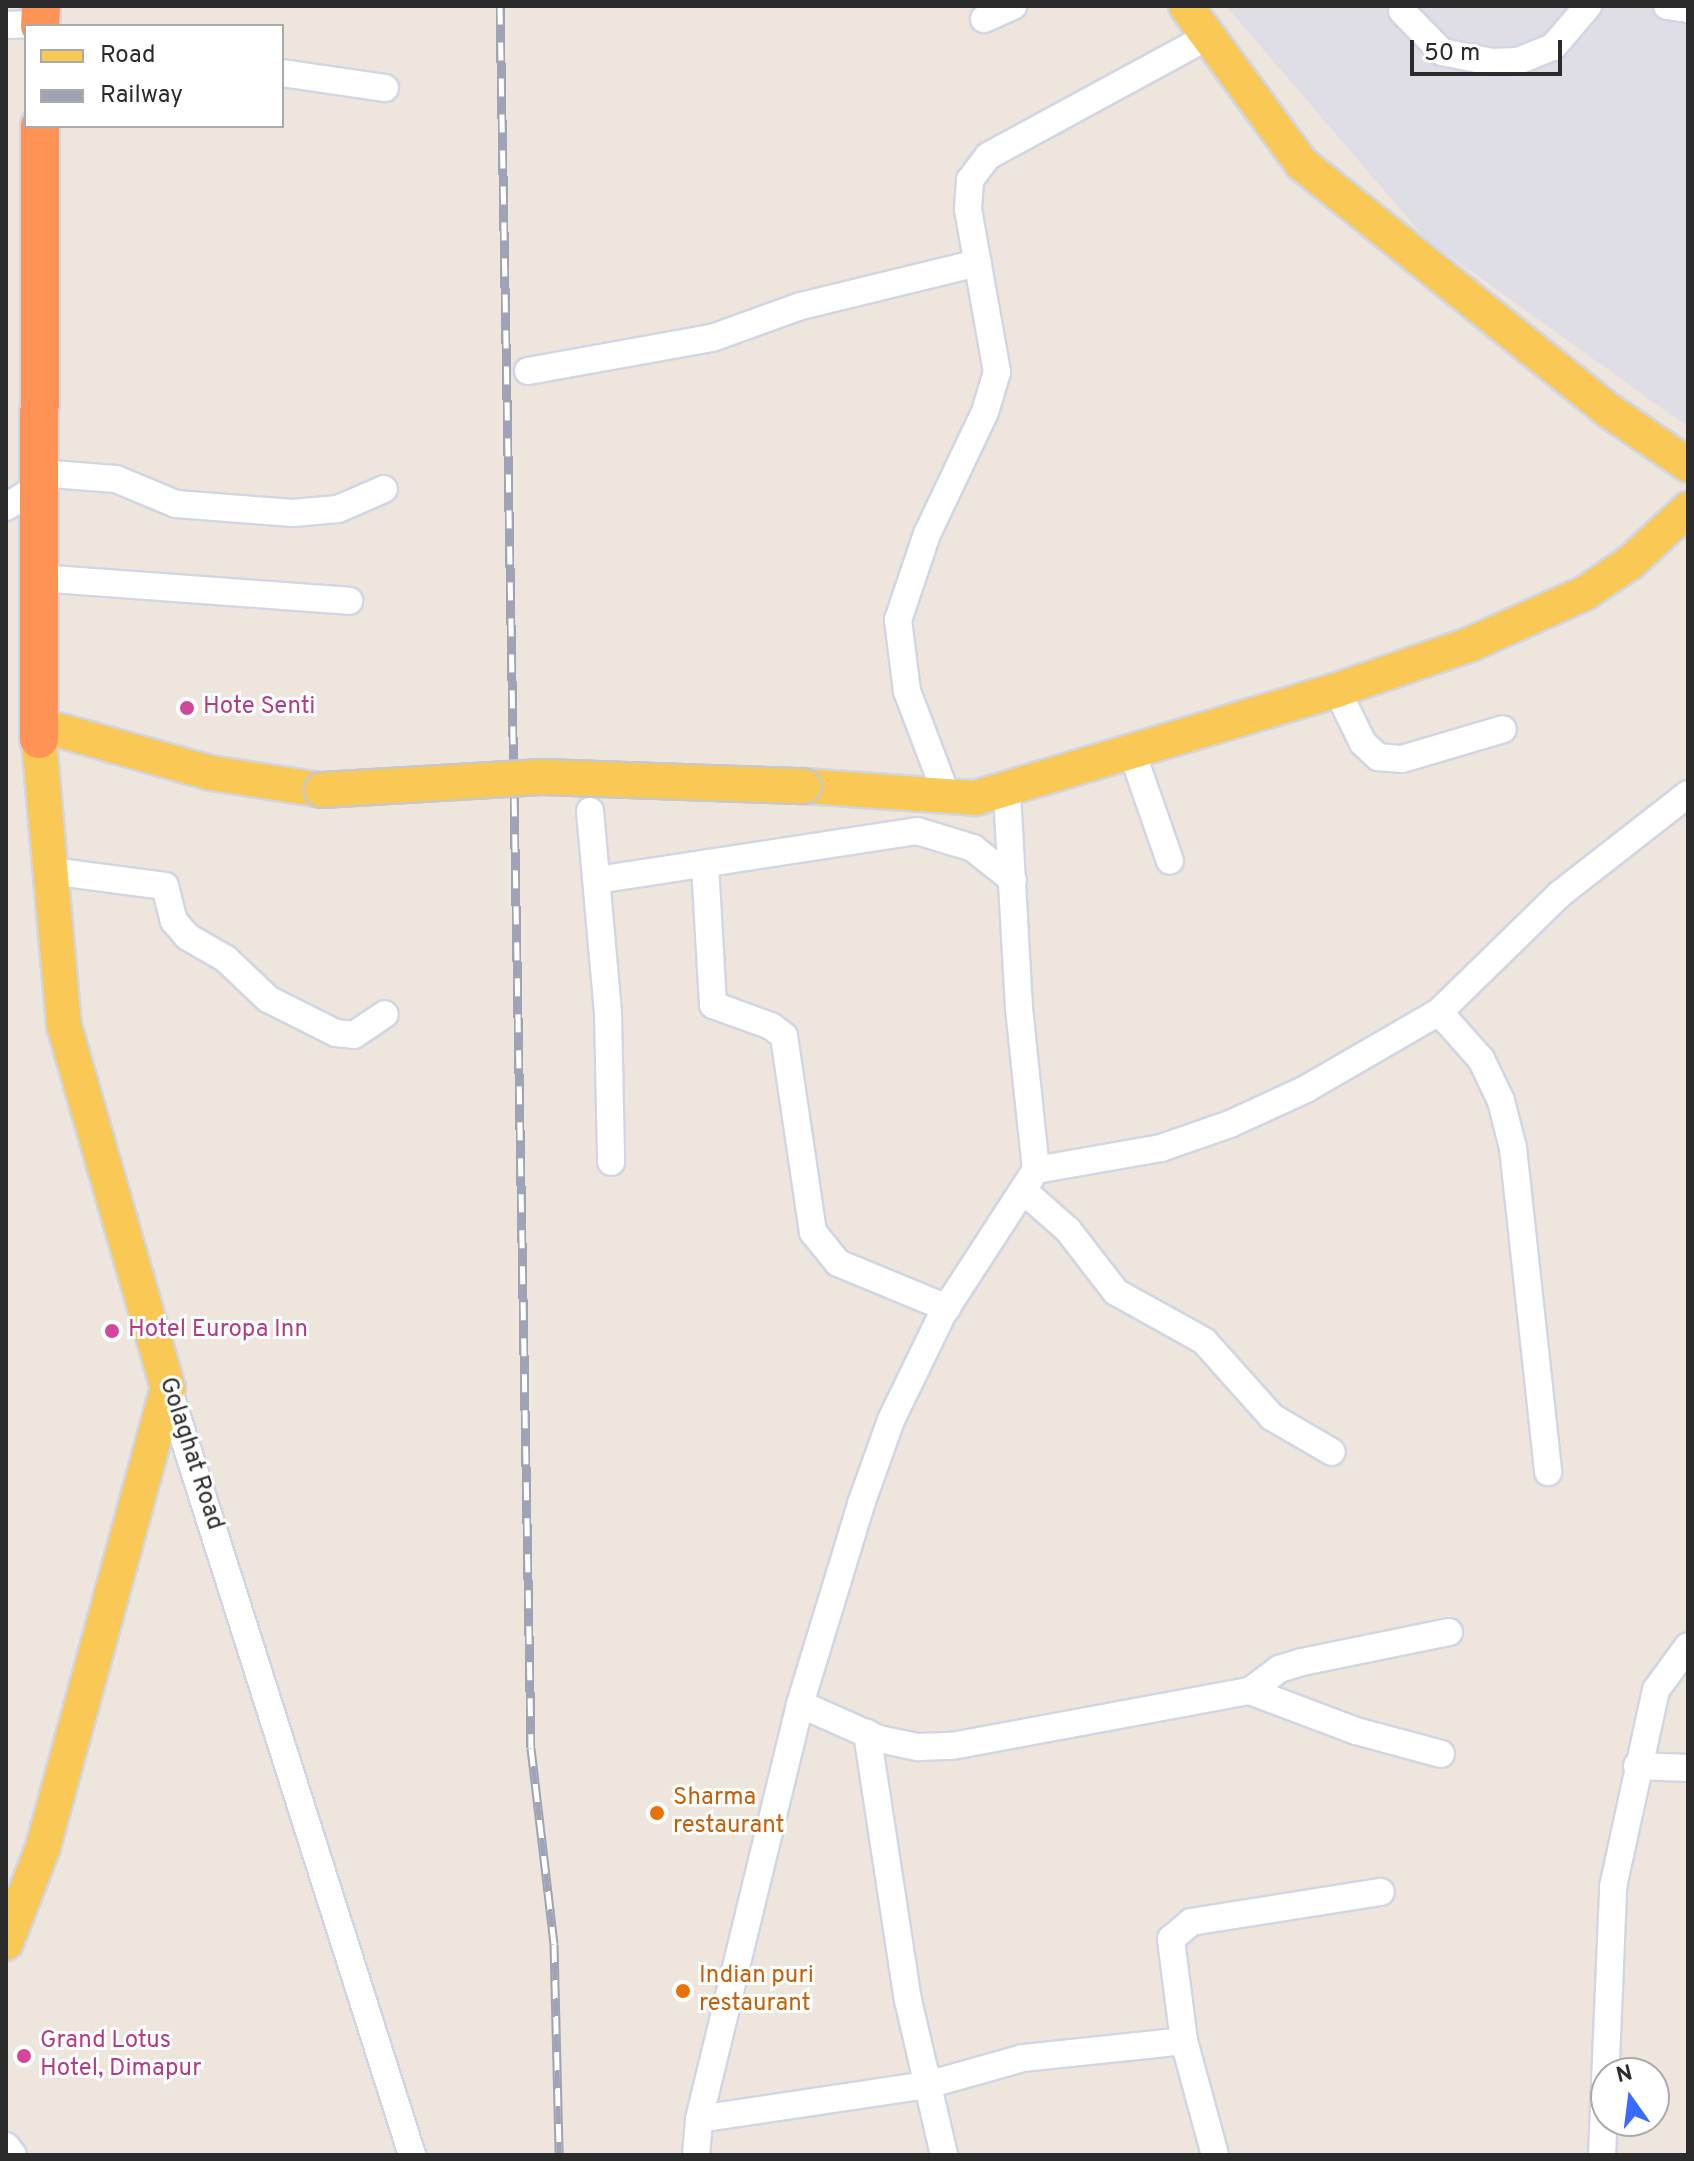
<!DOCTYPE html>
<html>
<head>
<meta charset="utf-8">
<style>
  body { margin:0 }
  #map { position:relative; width:1694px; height:2161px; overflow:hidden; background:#eee5dc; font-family:Overpass,sans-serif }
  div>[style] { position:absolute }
  .industrial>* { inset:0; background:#dfdde6 }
  .roads { filter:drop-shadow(2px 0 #d1d6e4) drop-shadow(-2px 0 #d1d6e4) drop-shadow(0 2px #d1d6e4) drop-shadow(0 -2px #d1d6e4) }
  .minor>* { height:26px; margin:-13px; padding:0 13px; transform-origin:13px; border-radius:13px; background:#fff }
  .major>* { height:34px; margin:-17px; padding:0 17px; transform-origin:17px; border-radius:17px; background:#f9c855 }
  .highway>* { height:38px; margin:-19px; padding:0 19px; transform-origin:19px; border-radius:19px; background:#ff9356 }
  .rail>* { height:9px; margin-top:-4.5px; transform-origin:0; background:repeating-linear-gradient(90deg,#fff 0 18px,#9ea3b6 0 36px); box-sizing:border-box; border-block:2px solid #9ea3b6 }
  .bridges { filter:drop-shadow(2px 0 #c8c8c8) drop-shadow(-2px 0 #c8c8c8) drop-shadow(0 2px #c8c8c8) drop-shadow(0 -2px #c8c8c8) }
  .major-bridge>* { height:34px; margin:-17px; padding:0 17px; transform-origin:17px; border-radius:17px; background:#f9c855 }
  .dots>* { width:22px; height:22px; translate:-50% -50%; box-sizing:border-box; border:4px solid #fff; border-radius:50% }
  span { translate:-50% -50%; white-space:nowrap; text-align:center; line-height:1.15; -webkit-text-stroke:6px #fff; paint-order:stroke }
  .hotel-label { font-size:24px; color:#b23c85 }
  .left { translate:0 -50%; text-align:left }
  .street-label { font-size:24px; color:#2b2b2b }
  .food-label { font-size:24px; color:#c56008 }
  .frame { position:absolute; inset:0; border:8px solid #2b2b2b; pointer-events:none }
  .legend { position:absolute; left:24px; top:24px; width:260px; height:104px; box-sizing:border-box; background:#fff; border:2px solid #aaa; margin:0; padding:10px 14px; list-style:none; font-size:24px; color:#2b2b2b }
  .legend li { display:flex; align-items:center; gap:16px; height:40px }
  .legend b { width:40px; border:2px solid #aaa }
  .north { position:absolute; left:1590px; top:2057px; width:80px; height:80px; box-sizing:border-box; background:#fff; border:2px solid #aaa; border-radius:50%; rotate:346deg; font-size:22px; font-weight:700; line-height:32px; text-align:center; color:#2b2b2b }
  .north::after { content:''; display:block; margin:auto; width:28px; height:36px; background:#386bff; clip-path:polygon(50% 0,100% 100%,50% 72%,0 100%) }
  .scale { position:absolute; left:1410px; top:40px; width:152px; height:36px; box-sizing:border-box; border:4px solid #2b2b2b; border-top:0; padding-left:10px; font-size:24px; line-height:28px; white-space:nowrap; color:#2b2b2b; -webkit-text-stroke:6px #fff; paint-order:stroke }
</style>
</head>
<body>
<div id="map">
  <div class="industrial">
    <i style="clip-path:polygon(1226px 6px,1688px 6px,1688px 427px,1425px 238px)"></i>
  </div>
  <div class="roads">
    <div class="minor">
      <i style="left:1667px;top:6px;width:21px;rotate:8deg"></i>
      <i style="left:1402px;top:11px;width:57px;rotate:45.7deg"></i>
      <i style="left:1442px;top:52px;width:51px;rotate:11.3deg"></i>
      <i style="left:1492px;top:62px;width:26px;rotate:-2deg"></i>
      <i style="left:1518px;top:61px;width:38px;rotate:-22deg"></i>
      <i style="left:1553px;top:47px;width:54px;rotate:-49.5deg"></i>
      <i style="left:984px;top:19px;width:32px;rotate:-24deg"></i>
      <i style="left:6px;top:25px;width:34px;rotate:-2deg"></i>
      <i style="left:282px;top:73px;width:104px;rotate:8.3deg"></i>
      <i style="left:528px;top:371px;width:187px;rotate:-10.2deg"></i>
      <i style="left:712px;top:338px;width:95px;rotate:-19.8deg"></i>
      <i style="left:801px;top:306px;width:182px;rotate:-13.7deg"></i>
      <i style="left:38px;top:473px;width:78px;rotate:4.4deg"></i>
      <i style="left:116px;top:479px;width:65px;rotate:22.6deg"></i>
      <i style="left:176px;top:504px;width:117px;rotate:4.4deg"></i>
      <i style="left:293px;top:513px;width:45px;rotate:-5.1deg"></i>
      <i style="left:338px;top:509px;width:50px;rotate:-23.5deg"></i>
      <i style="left:6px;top:507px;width:38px;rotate:-32deg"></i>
      <i style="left:38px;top:578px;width:312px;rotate:4.2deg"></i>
      <i style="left:1337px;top:690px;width:59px;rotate:63.9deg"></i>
      <i style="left:1363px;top:743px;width:21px;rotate:43deg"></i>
      <i style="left:1378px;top:757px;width:24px;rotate:5deg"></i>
      <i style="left:1402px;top:759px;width:105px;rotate:-16.5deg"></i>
      <i style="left:1132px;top:752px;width:115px;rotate:70.8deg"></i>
      <i style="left:948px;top:799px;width:116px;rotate:-110.8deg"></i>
      <i style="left:907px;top:691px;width:72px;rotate:-97.2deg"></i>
      <i style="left:898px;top:620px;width:91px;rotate:-71.4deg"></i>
      <i style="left:927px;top:534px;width:135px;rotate:-64.6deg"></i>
      <i style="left:985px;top:412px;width:42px;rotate:-73.3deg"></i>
      <i style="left:997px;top:372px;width:166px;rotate:-100.1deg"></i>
      <i style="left:968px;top:209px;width:29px;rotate:-86deg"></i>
      <i style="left:970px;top:180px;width:30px;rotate:-53deg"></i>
      <i style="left:988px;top:156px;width:247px;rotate:-28.5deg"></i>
      <i style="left:590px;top:811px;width:203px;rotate:84.9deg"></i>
      <i style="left:608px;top:1013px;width:149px;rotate:88.8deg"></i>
      <i style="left:705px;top:865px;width:140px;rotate:86.7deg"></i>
      <i style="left:713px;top:1005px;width:62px;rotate:19.9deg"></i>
      <i style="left:771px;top:1026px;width:16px;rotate:38deg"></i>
      <i style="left:784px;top:1036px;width:198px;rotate:81.6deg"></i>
      <i style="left:813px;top:1232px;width:40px;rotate:51deg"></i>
      <i style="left:838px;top:1263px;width:118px;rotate:22.4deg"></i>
      <i style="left:51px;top:871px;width:115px;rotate:7.5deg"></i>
      <i style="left:165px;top:886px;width:36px;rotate:76deg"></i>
      <i style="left:174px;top:921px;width:21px;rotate:49deg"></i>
      <i style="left:188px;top:937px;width:44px;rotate:30.1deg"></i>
      <i style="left:226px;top:959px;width:58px;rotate:43.6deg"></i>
      <i style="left:268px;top:999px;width:76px;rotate:26.6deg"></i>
      <i style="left:336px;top:1033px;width:18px;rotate:6deg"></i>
      <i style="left:354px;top:1035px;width:37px;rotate:-34deg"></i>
      <i style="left:597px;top:880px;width:324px;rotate:-8.7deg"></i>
      <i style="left:917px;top:831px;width:59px;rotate:16.9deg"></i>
      <i style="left:973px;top:848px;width:51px;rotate:38.7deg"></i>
      <i style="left:1439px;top:1012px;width:63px;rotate:48.2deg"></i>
      <i style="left:1481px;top:1059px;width:47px;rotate:64.5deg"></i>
      <i style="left:1501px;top:1101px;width:49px;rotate:75.7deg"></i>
      <i style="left:1513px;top:1148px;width:326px;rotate:83.8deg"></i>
      <i style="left:1036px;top:1170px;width:127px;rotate:-10deg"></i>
      <i style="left:1161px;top:1148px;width:73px;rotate:-19.2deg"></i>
      <i style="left:1230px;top:1124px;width:84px;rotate:-24.7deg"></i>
      <i style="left:1306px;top:1089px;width:154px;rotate:-30.1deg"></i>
      <i style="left:1439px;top:1012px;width:169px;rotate:-44.3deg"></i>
      <i style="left:1560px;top:894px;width:162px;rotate:-38deg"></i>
      <i style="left:1026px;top:1193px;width:56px;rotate:41.4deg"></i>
      <i style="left:1068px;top:1230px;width:78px;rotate:52.3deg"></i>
      <i style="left:1116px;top:1292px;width:101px;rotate:29.1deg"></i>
      <i style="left:1204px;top:1341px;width:102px;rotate:48.2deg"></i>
      <i style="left:1272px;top:1417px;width:69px;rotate:30.3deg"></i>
      <i style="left:168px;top:1388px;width:805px;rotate:72.35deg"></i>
      <i style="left:1250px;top:1691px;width:36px;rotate:-37deg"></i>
      <i style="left:1279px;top:1669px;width:24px;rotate:-17deg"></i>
      <i style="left:1302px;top:1662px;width:150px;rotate:-11.5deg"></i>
      <i style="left:800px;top:1704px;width:86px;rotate:23.9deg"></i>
      <i style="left:879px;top:1739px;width:40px;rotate:12deg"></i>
      <i style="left:918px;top:1747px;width:34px;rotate:-2deg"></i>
      <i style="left:952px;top:1746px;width:303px;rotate:-10.5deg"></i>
      <i style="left:1250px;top:1691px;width:113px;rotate:20.7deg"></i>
      <i style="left:1356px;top:1731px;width:88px;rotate:15.1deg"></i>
      <i style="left:867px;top:1733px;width:270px;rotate:81.3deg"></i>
      <i style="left:908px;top:2000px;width:159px;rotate:76.9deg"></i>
      <i style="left:1637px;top:1766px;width:51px;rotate:2.2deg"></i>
      <i style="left:699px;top:2119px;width:231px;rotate:-8.5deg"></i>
      <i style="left:927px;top:2085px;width:100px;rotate:-15.7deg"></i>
      <i style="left:1023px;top:2058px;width:162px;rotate:-6deg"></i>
      <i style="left:6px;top:2146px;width:11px;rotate:52deg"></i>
      <i style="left:696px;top:2155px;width:36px;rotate:-85deg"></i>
      <i style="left:699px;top:2119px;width:427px;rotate:-76.3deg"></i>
      <i style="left:800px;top:1704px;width:209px;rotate:-73deg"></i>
      <i style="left:861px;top:1504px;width:89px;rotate:-70.3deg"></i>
      <i style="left:891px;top:1420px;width:119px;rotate:-64.1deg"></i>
      <i style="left:943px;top:1313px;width:171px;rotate:-57deg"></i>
      <i style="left:1036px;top:1170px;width:163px;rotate:-96deg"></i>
      <i style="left:1019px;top:1008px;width:216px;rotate:-93.2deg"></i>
      <i style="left:1215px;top:2155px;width:118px;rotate:-105.2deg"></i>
      <i style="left:1184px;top:2041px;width:103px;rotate:-97.3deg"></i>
      <i style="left:1171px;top:1939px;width:26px;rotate:-40deg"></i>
      <i style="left:1191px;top:1922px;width:192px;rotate:-9deg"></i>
      <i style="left:1602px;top:2155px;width:268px;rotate:-87.6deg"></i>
      <i style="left:1613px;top:1887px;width:202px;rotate:-77.7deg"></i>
      <i style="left:1656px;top:1690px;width:54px;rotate:-54deg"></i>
    </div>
    <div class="major">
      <i style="left:1186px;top:6px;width:196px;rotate:53.7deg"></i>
      <i style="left:1302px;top:164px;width:396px;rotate:38.8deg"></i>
      <i style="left:1611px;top:412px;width:93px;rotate:34.5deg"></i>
      <i style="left:58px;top:730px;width:159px;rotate:15.7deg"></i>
      <i style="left:211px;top:773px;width:112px;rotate:8.7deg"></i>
      <i style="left:804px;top:786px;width:171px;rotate:4deg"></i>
      <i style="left:975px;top:798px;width:378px;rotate:-16.6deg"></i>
      <i style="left:1337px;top:690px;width:142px;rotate:-18.9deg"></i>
      <i style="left:1471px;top:644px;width:125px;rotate:-24.1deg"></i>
      <i style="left:1585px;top:593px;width:55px;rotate:-34deg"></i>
      <i style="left:1631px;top:562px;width:78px;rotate:-42.9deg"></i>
      <i style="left:6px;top:1943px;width:103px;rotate:-68.9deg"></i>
      <i style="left:43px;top:1847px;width:476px;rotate:-74.8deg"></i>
      <i style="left:168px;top:1388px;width:377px;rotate:-106deg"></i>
      <i style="left:64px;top:1026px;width:288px;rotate:-95deg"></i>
    </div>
    <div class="highway">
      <i style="left:40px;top:26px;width:20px;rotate:-87deg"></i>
      <i style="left:39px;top:739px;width:613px;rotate:-89.91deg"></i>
    </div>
  </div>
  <div class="rail">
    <i style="left:500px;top:6px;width:1742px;rotate:88.98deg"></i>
    <i style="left:531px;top:1748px;width:197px;rotate:83.3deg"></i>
    <i style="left:554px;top:1944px;width:211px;rotate:88.6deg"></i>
  </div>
  <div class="bridges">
    <div class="major-bridge">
      <i style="left:322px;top:790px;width:220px;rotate:-3.4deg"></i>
      <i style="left:542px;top:777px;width:262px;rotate:2deg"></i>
    </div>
  </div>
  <div class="dots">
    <i style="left:187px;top:708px;background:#d1479c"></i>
    <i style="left:112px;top:1331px;background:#d1479c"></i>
    <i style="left:657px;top:1813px;background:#e8710a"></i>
    <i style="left:683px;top:1991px;background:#e8710a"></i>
    <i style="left:24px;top:2056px;background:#d1479c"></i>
  </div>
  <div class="hotel-label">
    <span class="left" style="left:203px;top:708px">Hote Senti</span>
    <span class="left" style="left:128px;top:1331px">Hotel Europa Inn</span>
    <span class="left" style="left:40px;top:2056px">Grand Lotus<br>Hotel, Dimapur</span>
  </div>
  <div class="street-label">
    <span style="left:190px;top:1454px;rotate:72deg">Golaghat Road</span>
  </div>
  <div class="food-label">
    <span class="left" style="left:673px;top:1813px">Sharma<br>restaurant</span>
    <span class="left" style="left:699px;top:1991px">Indian puri<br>restaurant</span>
  </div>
  <div class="frame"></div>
  <ul class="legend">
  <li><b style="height:10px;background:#f9c855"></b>Road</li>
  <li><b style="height:10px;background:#9ea3b6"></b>Railway</li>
  </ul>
  <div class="north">N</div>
  <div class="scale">50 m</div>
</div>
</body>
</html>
